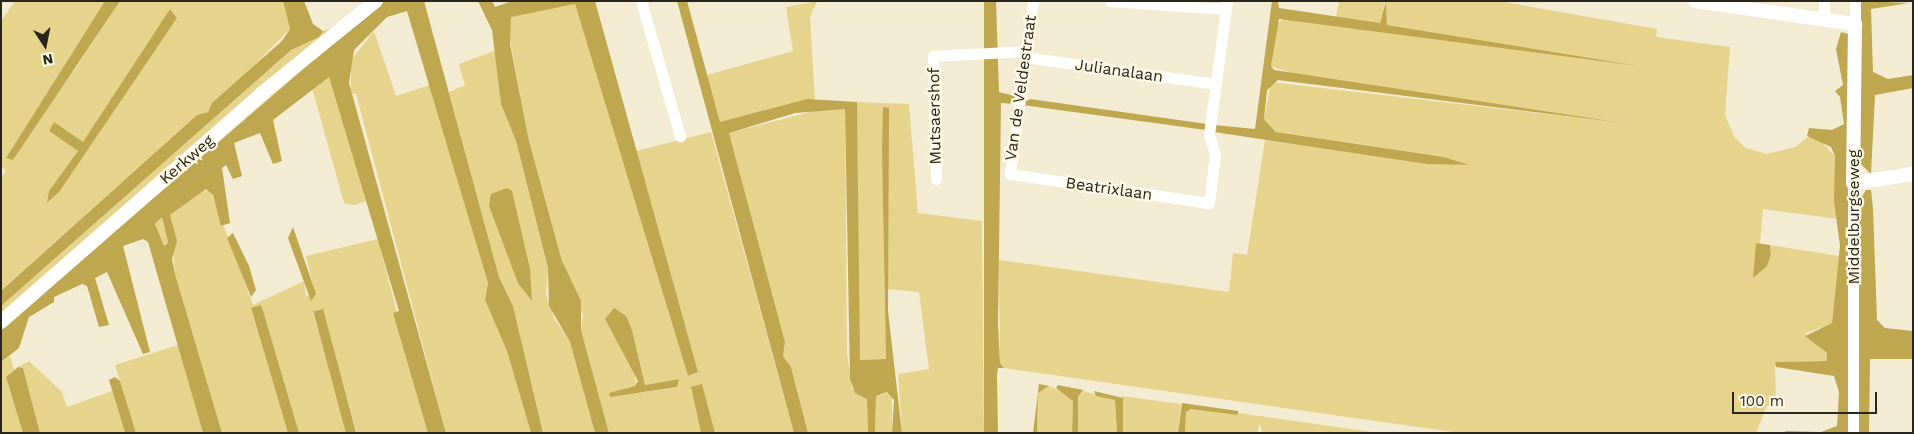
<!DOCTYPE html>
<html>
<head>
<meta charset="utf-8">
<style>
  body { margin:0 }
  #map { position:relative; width:1914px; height:434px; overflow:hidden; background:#f3ecd3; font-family:"Work Sans",sans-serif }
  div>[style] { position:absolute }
  .green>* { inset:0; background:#e6d48d }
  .water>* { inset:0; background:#bea74f; transform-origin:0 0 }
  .minor>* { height:11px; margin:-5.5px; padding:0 5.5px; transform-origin:5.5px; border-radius:5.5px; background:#fff }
  .tertiary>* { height:14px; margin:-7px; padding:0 7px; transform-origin:7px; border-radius:7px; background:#fff }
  span { translate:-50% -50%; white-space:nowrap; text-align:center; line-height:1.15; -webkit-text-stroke:4.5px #fff9e5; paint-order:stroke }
  .street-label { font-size:16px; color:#28261c }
  .frame { position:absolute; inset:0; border:2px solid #28261c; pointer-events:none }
  .north { position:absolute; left:20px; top:20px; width:50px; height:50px; -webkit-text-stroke:4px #fff9e5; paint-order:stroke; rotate:169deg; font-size:14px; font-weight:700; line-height:20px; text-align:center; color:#28261c }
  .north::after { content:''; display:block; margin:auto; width:18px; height:22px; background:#28261c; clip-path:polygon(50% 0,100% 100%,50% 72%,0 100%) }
  .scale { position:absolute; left:1732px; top:392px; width:145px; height:22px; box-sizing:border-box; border:2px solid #28261c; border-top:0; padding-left:6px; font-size:15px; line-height:18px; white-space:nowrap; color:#28261c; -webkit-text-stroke:4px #fff9e5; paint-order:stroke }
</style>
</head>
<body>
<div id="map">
  <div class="green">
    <i style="clip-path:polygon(evenodd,15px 1px,105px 1px,6px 158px,73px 72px,120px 1px,283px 1px,290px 29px,208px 112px,197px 115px,1px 291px,1px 178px,6px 170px,1px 167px,1px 21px,15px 1px,171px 10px,177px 18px,49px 202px,50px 191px,78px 151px,49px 131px,54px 122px,83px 143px,171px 10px)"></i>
    <i style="clip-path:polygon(817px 1px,810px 17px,815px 99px,720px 122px,707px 75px,793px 51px,786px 7px)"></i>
    <i style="clip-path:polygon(1339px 1px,1385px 1px,1380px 23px,1336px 17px)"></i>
    <i style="clip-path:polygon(1386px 1px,1499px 1px,1657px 29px,1656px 37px,1730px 47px,1725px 115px,1735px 138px,1746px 148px,1767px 154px,1795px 147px,1808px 137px,1819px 139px,1835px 156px,1838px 219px,1763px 209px,1760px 244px,1756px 243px,1771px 254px,1770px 245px,1839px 256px,1832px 324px,1805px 333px,1827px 354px,1827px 361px,1775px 362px,1776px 404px,1767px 406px,1756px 433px,1460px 433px,1004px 368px,1000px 363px,999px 260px,1229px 292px,1233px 253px,1247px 255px,1265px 140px,1467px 166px,1444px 157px,1277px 132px,1264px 119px,1271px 82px,1623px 123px,1296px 75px,1271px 66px,1276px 24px,1286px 18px,1639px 66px,1387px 25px)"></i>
    <i style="clip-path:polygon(evenodd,575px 4px,688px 376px,698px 372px,636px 151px,711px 132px,794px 433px,715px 433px,702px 385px,691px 388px,701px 433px,609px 433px,581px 330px,583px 315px,562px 261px,529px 141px,507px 24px,511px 17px,535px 9px,575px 4px,605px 319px,632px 330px,645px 385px,679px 379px,674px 388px,637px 393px,626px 388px,636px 386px,635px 373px,605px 319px)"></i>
    <i style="clip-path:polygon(365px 18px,264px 101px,1px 330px,1px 306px,291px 50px,323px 31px)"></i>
    <i style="clip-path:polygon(374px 31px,396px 96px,430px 85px,488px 283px,485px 300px,507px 351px,531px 433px,446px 433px,356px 94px,351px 93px,351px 60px)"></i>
    <i style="clip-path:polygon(496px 50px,501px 104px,516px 141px,548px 268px,546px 294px,554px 318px,570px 342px,595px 433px,543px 433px,513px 306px,499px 277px,449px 92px,465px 85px,459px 64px)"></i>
    <i style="clip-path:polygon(329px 77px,367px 201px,354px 205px,345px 204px,342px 196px,312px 88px)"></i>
    <i style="clip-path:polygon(857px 102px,909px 104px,918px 213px,982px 221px,984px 433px,902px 433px,898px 374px,929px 369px,919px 292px,888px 289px,888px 108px,882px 153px,886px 359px,859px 360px)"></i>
    <i style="clip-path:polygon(825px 108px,845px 108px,847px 353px,852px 389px,867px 399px,868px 433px,808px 433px,791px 367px,783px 356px,785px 342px,729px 133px)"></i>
    <i style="clip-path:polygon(210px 190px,253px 305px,304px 281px,306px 296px,315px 294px,306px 256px,378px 239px,428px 433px,357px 433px,322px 309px,313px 312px,347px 433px,299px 433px,261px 305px,251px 309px,288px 433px,222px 433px,175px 274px,170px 215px,202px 191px)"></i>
    <i style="clip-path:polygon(162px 217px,168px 244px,164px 246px,155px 224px)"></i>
    <i style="clip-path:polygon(178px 345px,203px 433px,136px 433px,115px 365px)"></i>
    <i style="clip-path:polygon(10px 356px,14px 370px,6px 377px,23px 433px,1px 433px,1px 362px)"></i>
    <i style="clip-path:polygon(29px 361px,62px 392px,67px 407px,112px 391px,125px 433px,40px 433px,23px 368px,18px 367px)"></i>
    <i style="clip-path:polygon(1049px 386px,1070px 395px,1073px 401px,1072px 433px,1037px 433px,1038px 393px)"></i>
    <i style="clip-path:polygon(1083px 391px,1115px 400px,1117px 433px,1078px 433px,1078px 397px)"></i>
    <i style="clip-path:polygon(892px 392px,892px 433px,875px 433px,876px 396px)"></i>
    <i style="clip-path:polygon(1122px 396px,1181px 404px,1178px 433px,1123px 433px)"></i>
    <i style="clip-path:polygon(1191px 409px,1238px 413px,1379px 433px,1262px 433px,1260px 424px,1257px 433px,1185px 433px,1186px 411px)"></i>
  </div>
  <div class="water">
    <i style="clip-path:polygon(105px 1px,120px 1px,13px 160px,6px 158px)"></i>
    <i style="clip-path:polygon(283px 1px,304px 1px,313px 24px,323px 31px,319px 37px,291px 50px,1px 306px,1px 291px,197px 115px,208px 112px,212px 103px,282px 41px,290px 29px)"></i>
    <i style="clip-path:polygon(evenodd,382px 1px,424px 1px,499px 277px,513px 306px,543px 433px,531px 433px,507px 351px,485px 300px,488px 283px,407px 11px,387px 17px,354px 50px,349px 83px,446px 433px,428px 433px,393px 313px,399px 311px,329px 77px,273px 120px,282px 161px,273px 164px,260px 133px,234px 143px,242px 176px,233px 179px,226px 165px,222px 168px,230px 223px,221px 226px,213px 195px,206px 189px,170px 215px,177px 241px,172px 259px,175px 274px,222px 433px,203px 433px,148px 242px,143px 239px,123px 246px,150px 352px,143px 354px,107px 272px,95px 278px,109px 325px,99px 327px,87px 286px,82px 284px,54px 297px,54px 302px,29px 317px,19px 348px,1px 362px,1px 330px,382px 1px,162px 217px,168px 243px,164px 246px,155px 224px,162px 217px)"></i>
    <i style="clip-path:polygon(478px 1px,492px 1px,495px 7px,512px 1px,595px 1px,698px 372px,688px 376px,575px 4px,511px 17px,510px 44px,529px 141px,562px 261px,581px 301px,581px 330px,609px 433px,595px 433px,570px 342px,549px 306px,548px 268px,516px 141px,501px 104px,492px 30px)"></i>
    <i style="clip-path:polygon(677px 1px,687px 1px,720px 122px,807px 99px,857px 102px,860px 360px,886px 359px,882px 153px,883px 107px,889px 108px,888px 311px,902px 433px,892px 433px,894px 400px,887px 392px,876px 396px,875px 433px,868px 433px,867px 399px,855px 393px,850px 379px,845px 109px,795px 113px,729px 133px,785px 342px,783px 356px,791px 367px,808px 433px,794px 433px)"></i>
    <i style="clip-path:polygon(984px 1px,996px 1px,999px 92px,1015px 96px,1014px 104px,1001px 103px,998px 325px,1000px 363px,1004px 368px,998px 368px,997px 375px,998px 433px,984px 433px)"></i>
    <i style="clip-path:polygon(1272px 1px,1278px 1px,1279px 8px,1380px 23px,1386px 1px,1387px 25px,1639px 66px,1279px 19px,1271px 66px,1274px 70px,1623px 123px,1278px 80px,1267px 90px,1264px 119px,1276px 132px,1444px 157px,1469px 165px,1427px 164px,1214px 132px,1214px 125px,1255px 129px)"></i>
    <i style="clip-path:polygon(1858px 1px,1909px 3px,1871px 9px,1873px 72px,1888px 79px,1913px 75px,1913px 88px,1875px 95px,1871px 174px,1860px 163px)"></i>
    <i style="clip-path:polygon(170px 9px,177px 18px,59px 192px,47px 203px,49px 191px,78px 151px,49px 131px,54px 122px,83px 142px)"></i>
    <i style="clip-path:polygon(1841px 32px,1848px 34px,1849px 433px,1789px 433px,1784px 431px,1821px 432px,1837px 426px,1839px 392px,1834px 376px,1776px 367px,1775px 362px,1827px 361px,1827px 353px,1805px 336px,1832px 323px,1840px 246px,1834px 201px,1835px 156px,1831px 147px,1807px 136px,1809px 128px,1832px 130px,1844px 124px,1840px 97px,1835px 91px,1843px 85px,1836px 49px)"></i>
    <i style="clip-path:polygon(1023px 98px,1207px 124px,1206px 130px,1022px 105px)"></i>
    <i style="clip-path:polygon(507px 188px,512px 191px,530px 269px,532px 301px,518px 283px,489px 206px,491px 194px)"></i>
    <i style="clip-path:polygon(1866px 190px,1871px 190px,1873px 209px,1877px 320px,1885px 328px,1913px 331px,1913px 359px,1870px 359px,1869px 433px,1859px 433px,1859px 202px)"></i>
    <i style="clip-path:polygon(293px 227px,316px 294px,311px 301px,288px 238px)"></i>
    <i style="clip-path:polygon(233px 233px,249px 266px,256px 290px,251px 297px,227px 238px)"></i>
    <i style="clip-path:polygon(1756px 243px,1770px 245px,1771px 254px,1767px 266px,1753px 278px)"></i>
    <i style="clip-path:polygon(261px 305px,264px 314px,299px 433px,288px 433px,251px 308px)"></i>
    <i style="clip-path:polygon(614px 308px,626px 316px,632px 330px,645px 385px,679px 379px,677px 387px,610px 397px,609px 393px,635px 386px,638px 381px,605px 319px)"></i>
    <i style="left:323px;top:309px;width:129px;height:10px;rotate:75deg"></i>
    <i style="clip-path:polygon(18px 367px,23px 368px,40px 433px,23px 433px,6px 377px)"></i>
    <i style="clip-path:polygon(115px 377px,120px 381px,136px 433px,125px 433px,109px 380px)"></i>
    <i style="clip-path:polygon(702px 384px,715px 433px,701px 433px,691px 387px)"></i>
    <i style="clip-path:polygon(1039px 384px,1049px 386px,1038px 393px,1037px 433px,1033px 433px)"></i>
    <i style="clip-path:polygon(1058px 385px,1083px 390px,1078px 397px,1078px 433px,1072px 433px,1073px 401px,1056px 388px)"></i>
    <i style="clip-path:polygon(1094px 391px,1123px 398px,1123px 433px,1117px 433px,1115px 400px,1096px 396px)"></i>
    <i style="clip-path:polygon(1182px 403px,1238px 411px,1238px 415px,1191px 409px,1186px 412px,1185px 433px,1178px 433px)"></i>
  </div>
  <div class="minor">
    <i style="left:641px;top:1px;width:141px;rotate:73.9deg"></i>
    <i style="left:1033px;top:1px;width:175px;rotate:97.6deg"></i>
    <i style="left:1010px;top:174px;width:201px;rotate:8.3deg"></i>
    <i style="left:1209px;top:203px;width:48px;rotate:-82.9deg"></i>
    <i style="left:1215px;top:155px;width:22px;rotate:-106deg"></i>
    <i style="left:1209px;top:134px;width:134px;rotate:-82.3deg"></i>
    <i style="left:1110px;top:1px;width:116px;rotate:3.9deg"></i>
    <i style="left:1855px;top:1px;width:23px;rotate:90deg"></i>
    <i style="left:1824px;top:19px;width:18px;rotate:-90deg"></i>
    <i style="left:1024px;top:57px;width:193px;rotate:8deg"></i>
    <i style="left:936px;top:179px;width:123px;rotate:-91.4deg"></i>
    <i style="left:933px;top:56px;width:92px;rotate:-3.1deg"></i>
    <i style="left:1853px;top:183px;width:250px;rotate:90deg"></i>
  </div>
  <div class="tertiary">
    <i style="left:1695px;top:1px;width:162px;rotate:8.2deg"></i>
    <i style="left:1855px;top:24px;width:159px;rotate:90.7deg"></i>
    <i style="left:1853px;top:183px;width:61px;rotate:-8.5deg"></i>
    <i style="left:1px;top:322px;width:346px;rotate:-41.2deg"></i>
    <i style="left:261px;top:94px;width:148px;rotate:-39deg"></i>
  </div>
  <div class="street-label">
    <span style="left:1119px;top:71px;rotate:8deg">Julianalaan</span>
    <span style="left:1021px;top:88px;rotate:-82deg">Van de Veldestraat</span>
    <span style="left:935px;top:116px;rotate:-91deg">Mutsaershof</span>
    <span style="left:187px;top:160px;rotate:-41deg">Kerkweg</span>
    <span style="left:1109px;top:189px;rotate:8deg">Beatrixlaan</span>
    <span style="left:1854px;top:217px;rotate:-90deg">Middelburgseweg</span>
  </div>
  <div class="frame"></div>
  <div class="north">N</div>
  <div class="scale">100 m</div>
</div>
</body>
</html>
